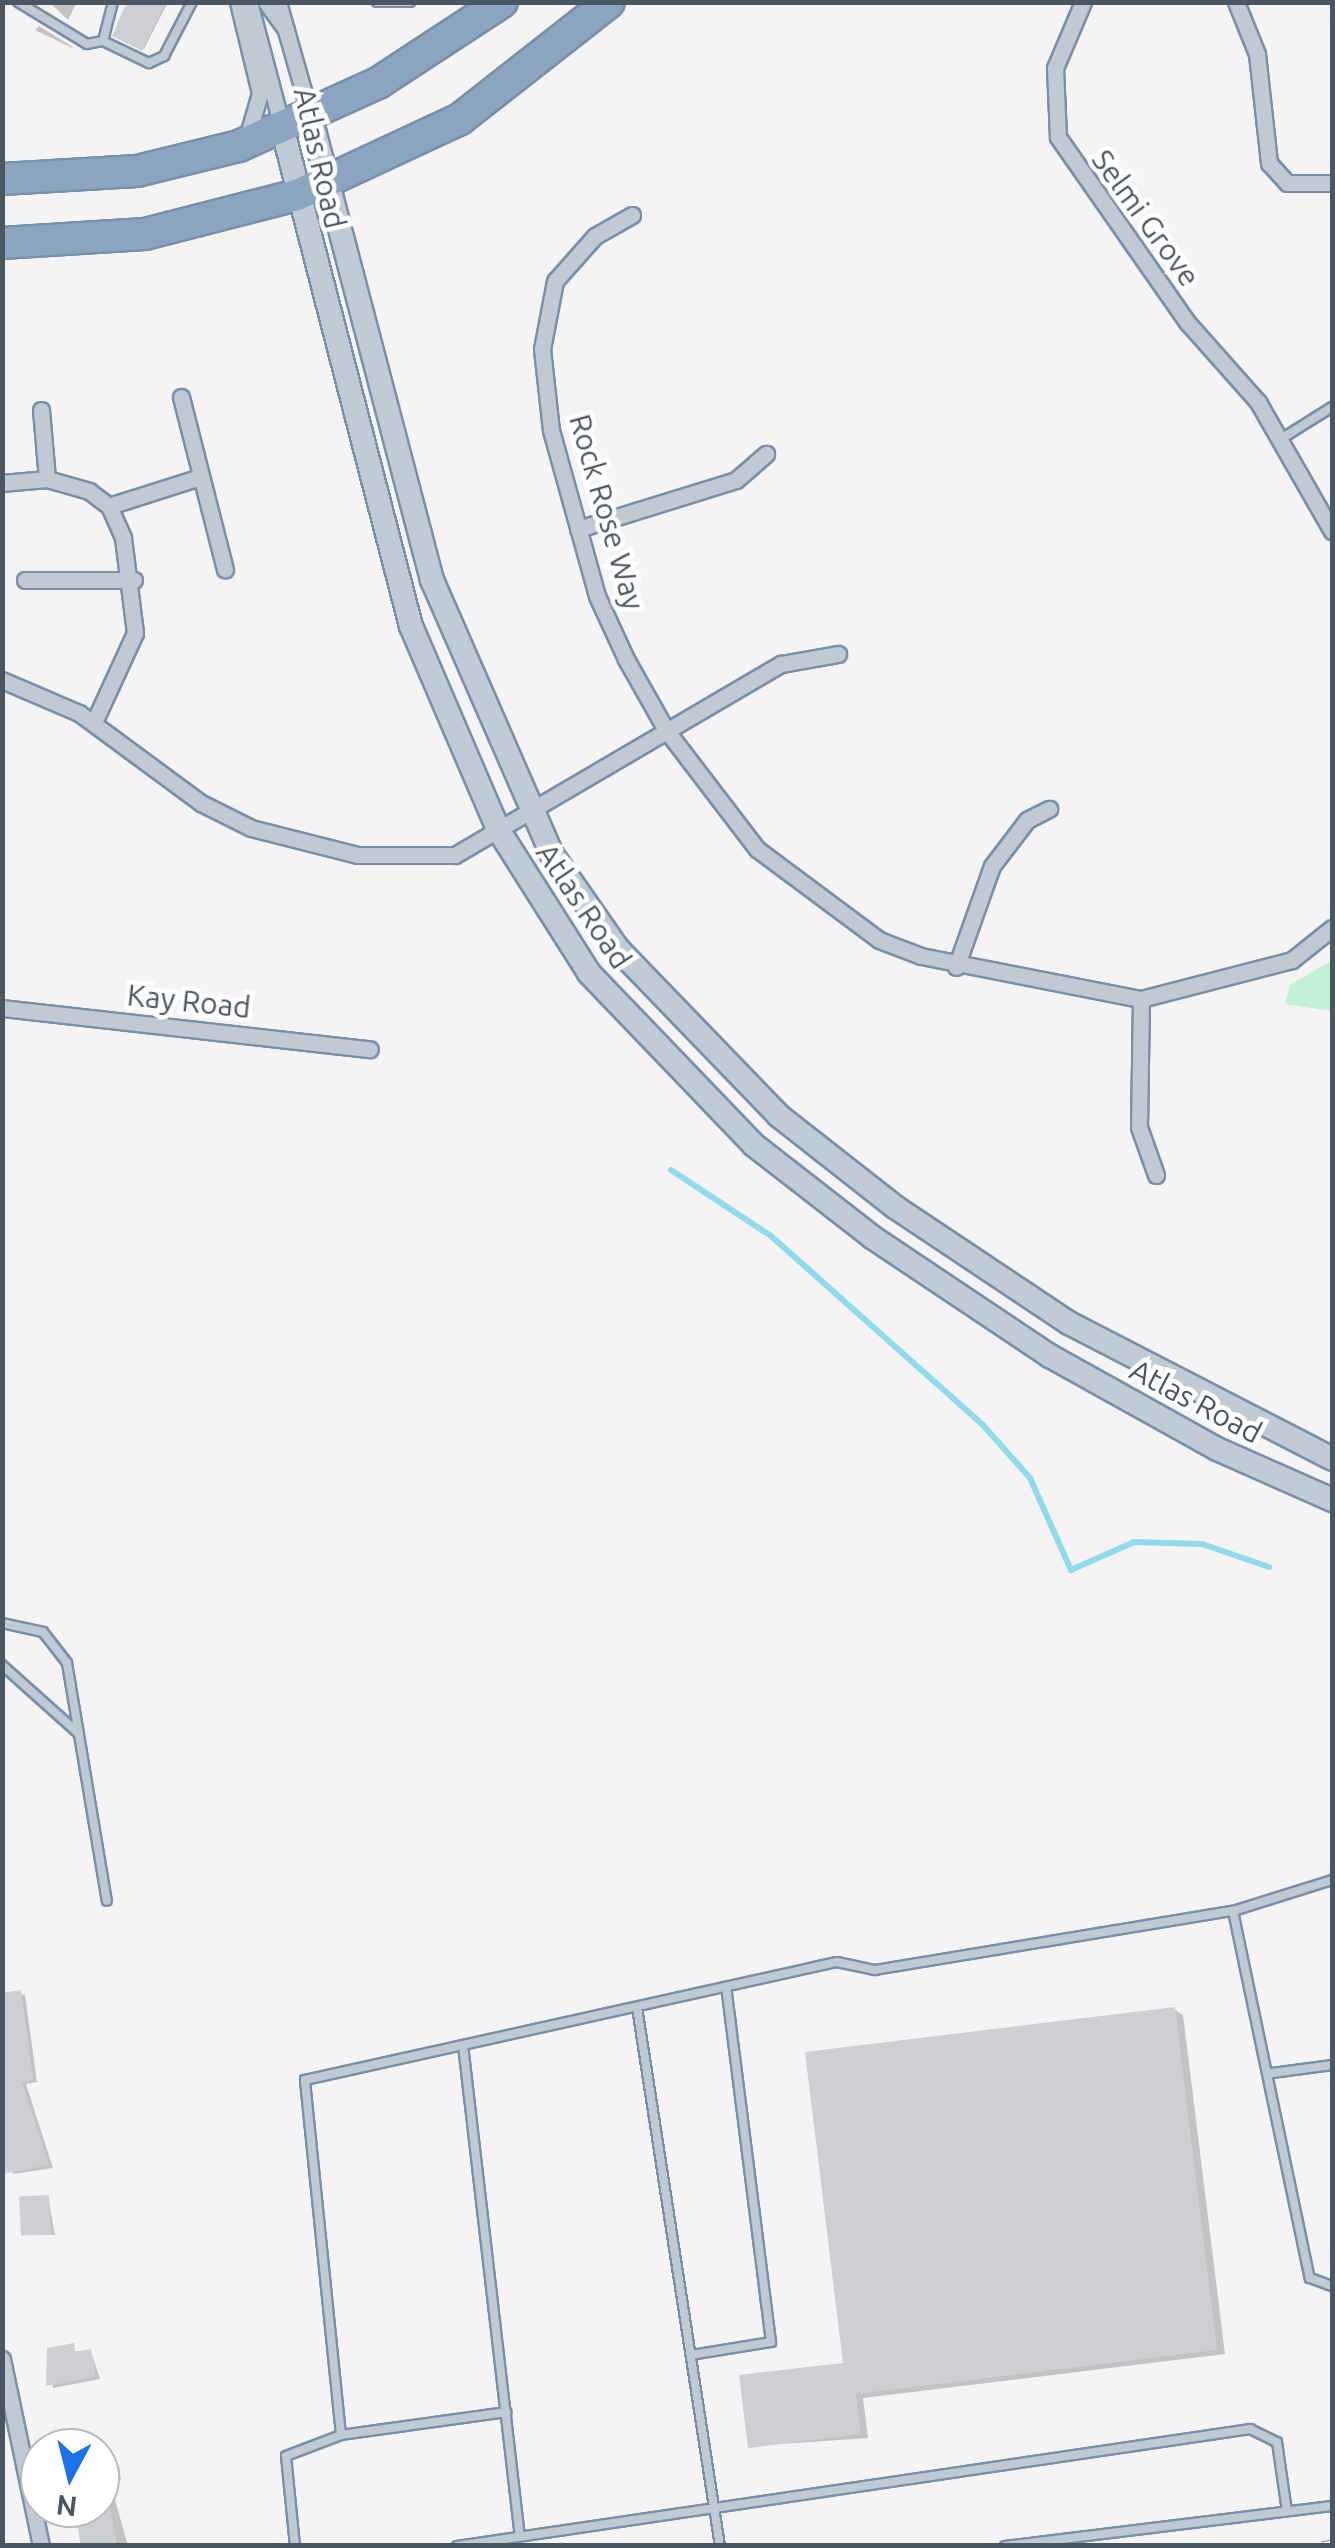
<!DOCTYPE html>
<html>
<head>
<meta charset="utf-8">
<style>
  body { margin:0 }
  #map { position:relative; width:1335px; height:2548px; overflow:hidden; background:#f5f3f3; font-family:Ubuntu,sans-serif }
  div>[style] { position:absolute }
  .green>* { inset:0; background:#c3f1d5 }
  .shadow>* { inset:0; background:#0003 }
  .stream>* { height:6px; margin:-3px; padding:0 3px; transform-origin:3px; border-radius:3px; background:#90daee }
  .building>* { inset:0; background:#cdcfd5; transform-origin:0 0 }
  .roads { filter:drop-shadow(2px 0 #7690ad) drop-shadow(-2px 0 #7690ad) drop-shadow(0 2px #7690ad) drop-shadow(0 -2px #7690ad) }
  .lane>* { height:8px; margin:-4px; padding:0 4px; transform-origin:4px; border-radius:4px; background:#c1cad2 }
  .street>* { height:15px; margin:-7.5px; padding:0 7.5px; transform-origin:7.5px; border-radius:7.5px; background:#c1cad2 }
  .secondary>* { height:22px; margin:-11px; padding:0 11px; transform-origin:11px; border-radius:11px; background:#c1cbd6 }
  .highway>* { height:30px; margin:-15px; padding:0 15px; transform-origin:15px; border-radius:15px; background:#8ba5c1 }
  .rail>* { height:10px; margin-top:-5px; transform-origin:0; background:repeating-linear-gradient(90deg,#fff 0 19px,#b5b8bd 0 38px); box-sizing:border-box; border-block:2px solid #b5b8bd }
  span { translate:-50% -50%; white-space:nowrap; text-align:center; line-height:1.15; -webkit-text-stroke:9px #fff; paint-order:stroke }
  .street-label { font-size:30px; color:#4a5661 }
  .frame { position:absolute; inset:0; border:5px solid #4a5661; pointer-events:none }
  .north { position:absolute; left:20px; top:2428px; width:100px; height:100px; box-sizing:border-box; background:#fff; border:2px solid #b7bbc0; border-radius:50%; rotate:187deg; font-size:28px; font-weight:700; line-height:40px; text-align:center; color:#4a5661 }
  .north::after { content:''; display:block; margin:auto; width:35px; height:45px; background:#1a73e8; clip-path:polygon(50% 0,100% 100%,50% 72%,0 100%) }
</style>
</head>
<body>
<div id="map">
  <div class="green">
    <i style="clip-path:polygon(1332px 960px,1332px 1011px,1285px 1004px,1290px 985px)"></i>
  </div>
  <div class="shadow">
    <i style="clip-path:polygon(49px 2px,77px 2px,68px 20px)"></i>
    <i style="clip-path:polygon(131px 2px,168px 2px,144px 49px,115px 35px)"></i>
    <i style="clip-path:polygon(39px 26px,73px 47px,72px 48px,35px 30px)"></i>
    <i style="clip-path:polygon(2px 1991px,25px 1995px,37px 2082px,26px 2084px,53px 2168px,13px 2174px,2px 2146px)"></i>
    <i style="clip-path:polygon(1175px 2010px,1183px 2015px,1225px 2354px,863px 2398px,868px 2438px,750px 2446px,846px 2365px)"></i>
    <i style="clip-path:polygon(48px 2197px,55px 2235px,23px 2234px)"></i>
    <i style="clip-path:polygon(49px 2350px,91px 2352px,100px 2379px,53px 2388px)"></i>
    <i style="clip-path:polygon(94px 2444px,100px 2447px,103px 2464px,119px 2466px,121px 2480px,110px 2482px,128px 2546px,81px 2546px,75px 2508px,100px 2508px,100px 2448px,68px 2448px)"></i>
  </div>
  <div class="stream">
    <i style="left:671px;top:1170px;width:120px;rotate:33.4deg"></i>
    <i style="left:771px;top:1236px;width:284px;rotate:41.7deg"></i>
    <i style="left:983px;top:1425px;width:71px;rotate:48.4deg"></i>
    <i style="left:1030px;top:1478px;width:101px;rotate:66deg"></i>
    <i style="left:1071px;top:1570px;width:69px;rotate:-24deg"></i>
    <i style="left:1134px;top:1542px;width:68px;rotate:1.7deg"></i>
    <i style="left:1202px;top:1544px;width:71px;rotate:18.9deg"></i>
  </div>
  <div class="building">
    <i style="clip-path:polygon(127px 2px,166px 2px,142px 51px,112px 36px)"></i>
    <i style="clip-path:polygon(21px 1990px,33px 2080px,22px 2082px,49px 2165px,2px 2174px,2px 1993px)"></i>
    <i style="clip-path:polygon(1175px 2007px,1217px 2350px,856px 2394px,861px 2434px,748px 2448px,739px 2375px,843px 2363px,805px 2052px)"></i>
    <i style="left:49px;top:2195px;width:39px;height:30px;rotate:87deg"></i>
    <i style="clip-path:polygon(74px 2343px,75px 2352px,91px 2349px,96px 2377px,46px 2386px,47px 2348px)"></i>
    <i style="clip-path:polygon(75px 2508px,110px 2508px,117px 2546px,81px 2546px)"></i>
  </div>
  <div class="roads">
    <div class="lane">
      <i style="left:18px;top:2px;width:81px;rotate:31.3deg"></i>
      <i style="left:87px;top:44px;width:16px;rotate:-11deg"></i>
      <i style="left:113px;top:2px;width:40px;rotate:104.4deg"></i>
      <i style="left:103px;top:41px;width:51px;rotate:25.6deg"></i>
      <i style="left:149px;top:63px;width:17px;rotate:-25deg"></i>
      <i style="left:164px;top:56px;width:61px;rotate:-62.6deg"></i>
      <i style="left:377px;top:2px;width:33px"></i>
      <i style="left:1281px;top:439px;width:60px;rotate:-32.1deg"></i>
      <i style="left:2px;top:1623px;width:42px;rotate:12.4deg"></i>
      <i style="left:43px;top:1632px;width:39px;rotate:52deg"></i>
      <i style="left:67px;top:1663px;width:241px;rotate:80.5deg"></i>
      <i style="left:2px;top:1665px;width:101px;rotate:41.8deg"></i>
      <i style="left:1332px;top:1880px;width:104px;rotate:162.6deg"></i>
      <i style="left:1233px;top:1911px;width:375px;rotate:78.2deg"></i>
      <i style="left:1310px;top:2278px;width:23px;rotate:20deg"></i>
      <i style="left:637px;top:2007px;width:545px;rotate:81.25deg"></i>
      <i style="left:463px;top:2045px;width:493px;rotate:83.4deg"></i>
      <i style="left:1272px;top:2073px;width:61px;rotate:-7.6deg"></i>
      <i style="left:691px;top:2355px;width:81px;rotate:-9.2deg"></i>
      <i style="left:771px;top:2342px;width:358px;rotate:-97.2deg"></i>
      <i style="left:341px;top:2435px;width:167px;rotate:-7.9deg"></i>
      <i style="left:295px;top:2546px;width:90px;rotate:-95.7deg"></i>
      <i style="left:286px;top:2456px;width:59px;rotate:-20.9deg"></i>
      <i style="left:341px;top:2435px;width:357px;rotate:-95.8deg"></i>
      <i style="left:305px;top:2080px;width:545px;rotate:-12.51deg"></i>
      <i style="left:837px;top:1962px;width:39px;rotate:12deg"></i>
      <i style="left:875px;top:1970px;width:363px;rotate:-9.4deg"></i>
      <i style="left:457px;top:2546px;width:802px;rotate:-8.39deg"></i>
      <i style="left:1250px;top:2429px;width:30px;rotate:26deg"></i>
      <i style="left:1277px;top:2442px;width:70px;rotate:81.8deg"></i>
      <i style="left:1005px;top:2546px;width:329px;rotate:-7deg"></i>
    </div>
    <div class="street">
      <i style="left:238px;top:2px;width:94px;rotate:76.4deg"></i>
      <i style="left:260px;top:93px;width:47px;rotate:106.1deg"></i>
      <i style="left:249px;top:2px;width:129px;rotate:75.2deg"></i>
      <i style="left:266px;top:2px;width:34px;rotate:54deg"></i>
      <i style="left:278px;top:2px;width:117px;rotate:74.2deg"></i>
      <i style="left:1083px;top:2px;width:72px;rotate:113deg"></i>
      <i style="left:1055px;top:68px;width:69px;rotate:87.5deg"></i>
      <i style="left:1058px;top:137px;width:226px;rotate:55.1deg"></i>
      <i style="left:1187px;top:322px;width:107px;rotate:48.4deg"></i>
      <i style="left:1258px;top:402px;width:149px;rotate:60.2deg"></i>
      <i style="left:1236px;top:2px;width:56px;rotate:68deg"></i>
      <i style="left:1257px;top:54px;width:110px;rotate:83.7deg"></i>
      <i style="left:1269px;top:163px;width:27px;rotate:48deg"></i>
      <i style="left:1287px;top:183px;width:45px"></i>
      <i style="left:632px;top:215px;width:43px;rotate:150.4deg"></i>
      <i style="left:595px;top:236px;width:60px;rotate:131.6deg"></i>
      <i style="left:555px;top:281px;width:69px;rotate:100.8deg"></i>
      <i style="left:542px;top:349px;width:81px;rotate:83.7deg"></i>
      <i style="left:551px;top:430px;width:172px;rotate:74.5deg"></i>
      <i style="left:597px;top:596px;width:69px;rotate:65.3deg"></i>
      <i style="left:626px;top:659px;width:81px;rotate:60.6deg"></i>
      <i style="left:666px;top:730px;width:150px;rotate:52.6deg"></i>
      <i style="left:757px;top:849px;width:152px;rotate:36.7deg"></i>
      <i style="left:879px;top:940px;width:45px;rotate:20.9deg"></i>
      <i style="left:921px;top:956px;width:224px;rotate:11.1deg"></i>
      <i style="left:1141px;top:999px;width:156px;rotate:-14.5deg"></i>
      <i style="left:1292px;top:960px;width:51px;rotate:-38.7deg"></i>
      <i style="left:181px;top:397px;width:178px;rotate:75.7deg"></i>
      <i style="left:41px;top:410px;width:69px;rotate:85deg"></i>
      <i style="left:2px;top:483px;width:45px;rotate:-5.1deg"></i>
      <i style="left:47px;top:479px;width:44px;rotate:15.9deg"></i>
      <i style="left:89px;top:491px;width:25px;rotate:37deg"></i>
      <i style="left:109px;top:506px;width:35px;rotate:66deg"></i>
      <i style="left:123px;top:538px;width:96px;rotate:82.8deg"></i>
      <i style="left:135px;top:633px;width:98px;rotate:114.7deg"></i>
      <i style="left:109px;top:506px;width:92px;rotate:-17.7deg"></i>
      <i style="left:578px;top:529px;width:165px;rotate:-17.2deg"></i>
      <i style="left:736px;top:480px;width:40px;rotate:-41deg"></i>
      <i style="left:25px;top:580px;width:109px"></i>
      <i style="left:2px;top:680px;width:84px;rotate:23.2deg"></i>
      <i style="left:79px;top:713px;width:152px;rotate:36.4deg"></i>
      <i style="left:201px;top:803px;width:56px;rotate:26.6deg"></i>
      <i style="left:251px;top:828px;width:110px;rotate:14.2deg"></i>
      <i style="left:358px;top:855px;width:97px"></i>
      <i style="left:455px;top:855px;width:378px;rotate:-30.4deg"></i>
      <i style="left:781px;top:664px;width:58px;rotate:-10deg"></i>
      <i style="left:956px;top:967px;width:107px;rotate:-70.4deg"></i>
      <i style="left:992px;top:866px;width:58px;rotate:-52.7deg"></i>
      <i style="left:1027px;top:820px;width:25px;rotate:-27deg"></i>
      <i style="left:1141px;top:999px;width:128px;rotate:90.9deg"></i>
      <i style="left:1139px;top:1127px;width:51px;rotate:70.5deg"></i>
      <i style="left:2px;top:1008px;width:370px;rotate:6.4deg"></i>
      <i style="left:2px;top:2359px;width:191px;rotate:78.2deg"></i>
    </div>
    <div class="secondary">
      <i style="left:310px;top:115px;width:481px;rotate:75.3deg"></i>
      <i style="left:432px;top:580px;width:298px;rotate:66.4deg"></i>
      <i style="left:551px;top:853px;width:117px;rotate:55.1deg"></i>
      <i style="left:618px;top:949px;width:232px;rotate:46deg"></i>
      <i style="left:779px;top:1116px;width:147px;rotate:38.1deg"></i>
      <i style="left:895px;top:1207px;width:209px;rotate:33.7deg"></i>
      <i style="left:1069px;top:1323px;width:296px;rotate:27.3deg"></i>
      <i style="left:282px;top:127px;width:515px;rotate:75.51deg"></i>
      <i style="left:411px;top:626px;width:223px;rotate:66.8deg"></i>
      <i style="left:499px;top:831px;width:168px;rotate:57.6deg"></i>
      <i style="left:589px;top:973px;width:238px;rotate:46.2deg"></i>
      <i style="left:754px;top:1145px;width:150px;rotate:37.9deg"></i>
      <i style="left:872px;top:1237px;width:214px;rotate:33.8deg"></i>
      <i style="left:1050px;top:1356px;width:191px;rotate:29.1deg"></i>
      <i style="left:1217px;top:1449px;width:126px;rotate:23.9deg"></i>
    </div>
    <div class="highway">
      <i style="left:2px;top:179px;width:135px;rotate:-3.4deg"></i>
      <i style="left:137px;top:171px;width:105px;rotate:-13.8deg"></i>
      <i style="left:239px;top:146px;width:153px;rotate:-24.4deg"></i>
      <i style="left:378px;top:83px;width:148px;rotate:-33.2deg"></i>
      <i style="left:2px;top:243px;width:143px;rotate:-3.6deg"></i>
      <i style="left:145px;top:234px;width:157px;rotate:-14.4deg"></i>
      <i style="left:297px;top:195px;width:180px;rotate:-25deg"></i>
      <i style="left:460px;top:119px;width:189px;rotate:-38.1deg"></i>
    </div>
  </div>
  <div class="rail">
    <i style="left:1322px;top:2546px;width:10px;rotate:-11deg"></i>
  </div>
  <div class="street-label">
    <span style="left:320px;top:158px;rotate:77deg">Atlas Road</span>
    <span style="left:1146px;top:218px;rotate:54deg">Selmi Grove</span>
    <span style="left:607px;top:512px;rotate:74deg">Rock Rose Way</span>
    <span style="left:584px;top:906px;rotate:56deg">Atlas Road</span>
    <span style="left:189px;top:1001px;rotate:6deg">Kay Road</span>
    <span style="left:1196px;top:1401px;rotate:28deg">Atlas Road</span>
  </div>
  <div class="frame"></div>
  <div class="north">N</div>
</div>
</body>
</html>
